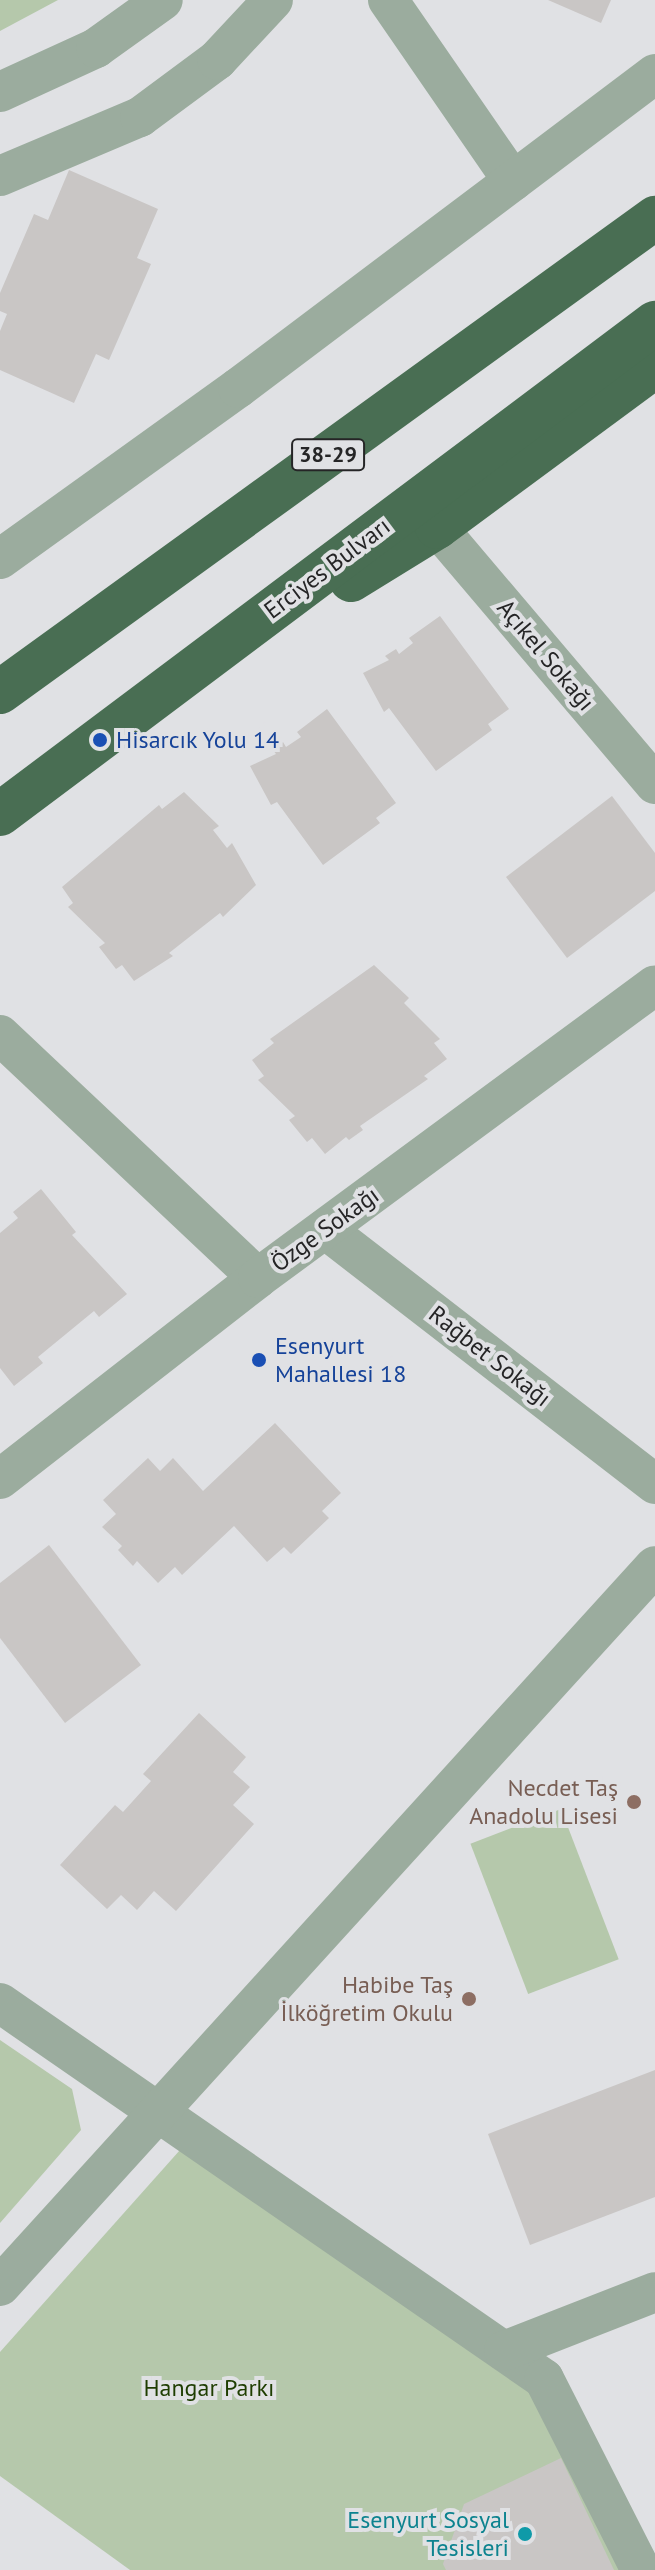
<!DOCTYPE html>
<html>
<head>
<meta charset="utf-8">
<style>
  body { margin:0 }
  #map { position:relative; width:655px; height:2570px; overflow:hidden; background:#e0e1e4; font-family:"PT Sans",sans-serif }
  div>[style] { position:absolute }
  .green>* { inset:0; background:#b5c8ab; transform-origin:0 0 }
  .building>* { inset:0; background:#c9c6c5 }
  .street>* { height:40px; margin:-20px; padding:0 20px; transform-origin:20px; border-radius:20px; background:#9bac9e }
  .highway>* { height:44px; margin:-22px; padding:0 22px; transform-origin:22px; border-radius:22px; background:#496e53 }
  .dots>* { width:22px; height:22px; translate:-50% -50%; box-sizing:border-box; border:4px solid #e0e1e4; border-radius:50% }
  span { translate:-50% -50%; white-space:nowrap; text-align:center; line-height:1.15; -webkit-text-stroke:8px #e0e1e4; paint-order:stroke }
  .shield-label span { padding:2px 6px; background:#e0e1e4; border:2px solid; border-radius:6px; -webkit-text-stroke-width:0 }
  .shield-label { font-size:22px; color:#252526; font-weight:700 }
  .street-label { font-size:24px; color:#252526 }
  .transit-label { font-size:24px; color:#164399 }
  .left { translate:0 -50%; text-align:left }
  .education-label { font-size:24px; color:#785e54 }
  .right { translate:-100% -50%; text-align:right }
  .park-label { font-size:24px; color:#1e3d01 }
  .culture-label { font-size:24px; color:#0d838f }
</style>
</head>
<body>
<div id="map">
  <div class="green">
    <i style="clip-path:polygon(0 0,58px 0,0 31px)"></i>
    <i style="left:561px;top:1809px;width:161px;height:97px;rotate:69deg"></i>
    <i style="clip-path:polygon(0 2040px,72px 2089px,81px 2130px,0 2223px)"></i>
    <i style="clip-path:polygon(180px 2150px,532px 2390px,627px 2570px,130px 2570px,0 2476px,0 2352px)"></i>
  </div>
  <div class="building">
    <i style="clip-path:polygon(548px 0,611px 0,601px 23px)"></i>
    <i style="clip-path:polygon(69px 170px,158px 209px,137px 258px,151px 264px,109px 360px,96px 354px,74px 403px,0 370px,0 331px,7px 314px,0 311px,0 293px,34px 214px,48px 220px)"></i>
    <i style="clip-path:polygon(440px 616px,509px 709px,488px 724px,492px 730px,436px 771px,389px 708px,384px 712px,363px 673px,389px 660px,385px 656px,396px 649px,399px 654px,413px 643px,409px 638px)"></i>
    <i style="clip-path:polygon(327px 709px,396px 803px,376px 818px,380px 823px,323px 865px,277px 802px,271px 805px,250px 766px,276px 754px,273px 750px,283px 742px,286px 747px,301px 737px,297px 732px)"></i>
    <i style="clip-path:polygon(184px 792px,219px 826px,213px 830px,227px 848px,232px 843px,256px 885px,223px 917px,220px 913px,169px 953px,173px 956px,134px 981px,122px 965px,116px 969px,99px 947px,105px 943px,68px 907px,73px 903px,62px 887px,159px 805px,162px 809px)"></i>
    <i style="clip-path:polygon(612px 796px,655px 853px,655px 891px,567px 958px,506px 877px)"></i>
    <i style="clip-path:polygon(374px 965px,409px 998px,404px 1003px,440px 1039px,434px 1043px,447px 1059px,424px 1076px,428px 1079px,360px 1126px,363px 1130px,349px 1140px,346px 1137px,325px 1154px,312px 1138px,307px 1142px,289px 1120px,295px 1116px,258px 1080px,264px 1076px,252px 1060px,274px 1043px,270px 1039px)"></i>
    <i style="clip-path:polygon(41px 1189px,76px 1232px,72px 1235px,127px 1294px,99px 1317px,94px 1311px,38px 1357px,43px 1363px,14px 1386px,0 1368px,0 1233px,18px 1218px,13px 1212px)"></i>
    <i style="clip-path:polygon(275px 1423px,341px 1493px,322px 1511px,329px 1518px,291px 1554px,284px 1547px,267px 1562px,234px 1526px,182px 1575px,175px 1567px,158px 1583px,137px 1561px,133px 1566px,118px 1550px,122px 1546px,102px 1527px,116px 1514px,103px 1500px,148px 1458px,160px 1471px,173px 1458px,203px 1491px)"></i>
    <i style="clip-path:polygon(49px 1545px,141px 1665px,65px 1723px,0 1638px,0 1583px)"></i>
    <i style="clip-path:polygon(199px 1713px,246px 1757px,233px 1772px,250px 1787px,233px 1805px,254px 1824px,176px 1911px,154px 1891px,137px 1910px,121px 1895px,107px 1909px,60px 1865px,115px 1805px,123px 1812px,151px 1781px,143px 1774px)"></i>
    <i style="clip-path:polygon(655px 2070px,655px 2197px,530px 2245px,488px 2134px)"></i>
    <i style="clip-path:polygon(561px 2458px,614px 2570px,446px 2570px,443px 2564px,464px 2504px)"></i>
  </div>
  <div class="street">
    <i style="left:388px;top:0;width:220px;rotate:55.4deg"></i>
    <i style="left:0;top:92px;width:106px;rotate:-24.6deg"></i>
    <i style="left:96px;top:48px;width:82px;rotate:-35.6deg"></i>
    <i style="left:0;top:176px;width:152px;rotate:-22.9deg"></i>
    <i style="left:140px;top:117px;width:96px;rotate:-36.5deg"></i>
    <i style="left:217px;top:60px;width:82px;rotate:-47deg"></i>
    <i style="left:437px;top:527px;width:337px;rotate:49.7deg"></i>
    <i style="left:0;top:559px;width:293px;rotate:-35.7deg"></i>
    <i style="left:238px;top:388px;width:522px;rotate:-36.98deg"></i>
    <i style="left:0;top:1035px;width:354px;rotate:43.3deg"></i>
    <i style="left:325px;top:1229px;width:417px;rotate:37.7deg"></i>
    <i style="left:0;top:1479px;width:327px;rotate:-37.9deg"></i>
    <i style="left:258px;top:1278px;width:493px;rotate:-36.4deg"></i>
    <i style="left:0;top:2003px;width:661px;rotate:34.65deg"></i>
    <i style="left:544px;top:2379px;width:214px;rotate:63.1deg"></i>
    <i style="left:0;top:2286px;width:973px;rotate:-47.71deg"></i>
    <i style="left:504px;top:2351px;width:162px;rotate:-21.3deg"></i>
  </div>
  <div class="highway">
    <i style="left:351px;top:580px;width:101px;rotate:-31.6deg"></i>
    <i style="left:437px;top:527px;width:271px;rotate:-36.4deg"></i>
    <i style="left:0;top:692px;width:809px;rotate:-35.89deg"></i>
    <i style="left:0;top:814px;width:819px;rotate:-36.86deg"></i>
  </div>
  <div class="dots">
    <i style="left:100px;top:740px;background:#1a4fb4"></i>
    <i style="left:259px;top:1360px;background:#1a4fb4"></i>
    <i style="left:634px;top:1802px;background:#8d6e63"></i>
    <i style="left:469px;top:1999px;background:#8d6e63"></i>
    <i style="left:525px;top:2534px;background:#0f9aa8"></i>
  </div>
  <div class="shield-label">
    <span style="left:328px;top:455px">38-29</span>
  </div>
  <div class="street-label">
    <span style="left:327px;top:568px;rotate:-37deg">Erciyes Bulvarı</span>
    <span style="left:546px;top:655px;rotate:50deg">Açıkel Sokağı</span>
    <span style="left:325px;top:1229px;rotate:-36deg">Özge Sokağı</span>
    <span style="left:490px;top:1356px;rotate:38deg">Rağbet Sokağı</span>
  </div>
  <div class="transit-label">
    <span class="left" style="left:116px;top:740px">Hisarcık Yolu 14</span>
    <span class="left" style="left:275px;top:1360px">Esenyurt<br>Mahallesi 18</span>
  </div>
  <div class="education-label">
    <span class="right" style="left:618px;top:1802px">Necdet Taş<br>Anadolu Lisesi</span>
    <span class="right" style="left:453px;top:1999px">Habibe Taş<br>İlköğretim Okulu</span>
  </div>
  <div class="park-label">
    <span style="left:209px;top:2388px">Hangar Parkı</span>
  </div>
  <div class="culture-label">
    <span class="right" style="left:509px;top:2534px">Esenyurt Sosyal<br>Tesisleri</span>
  </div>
</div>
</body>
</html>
